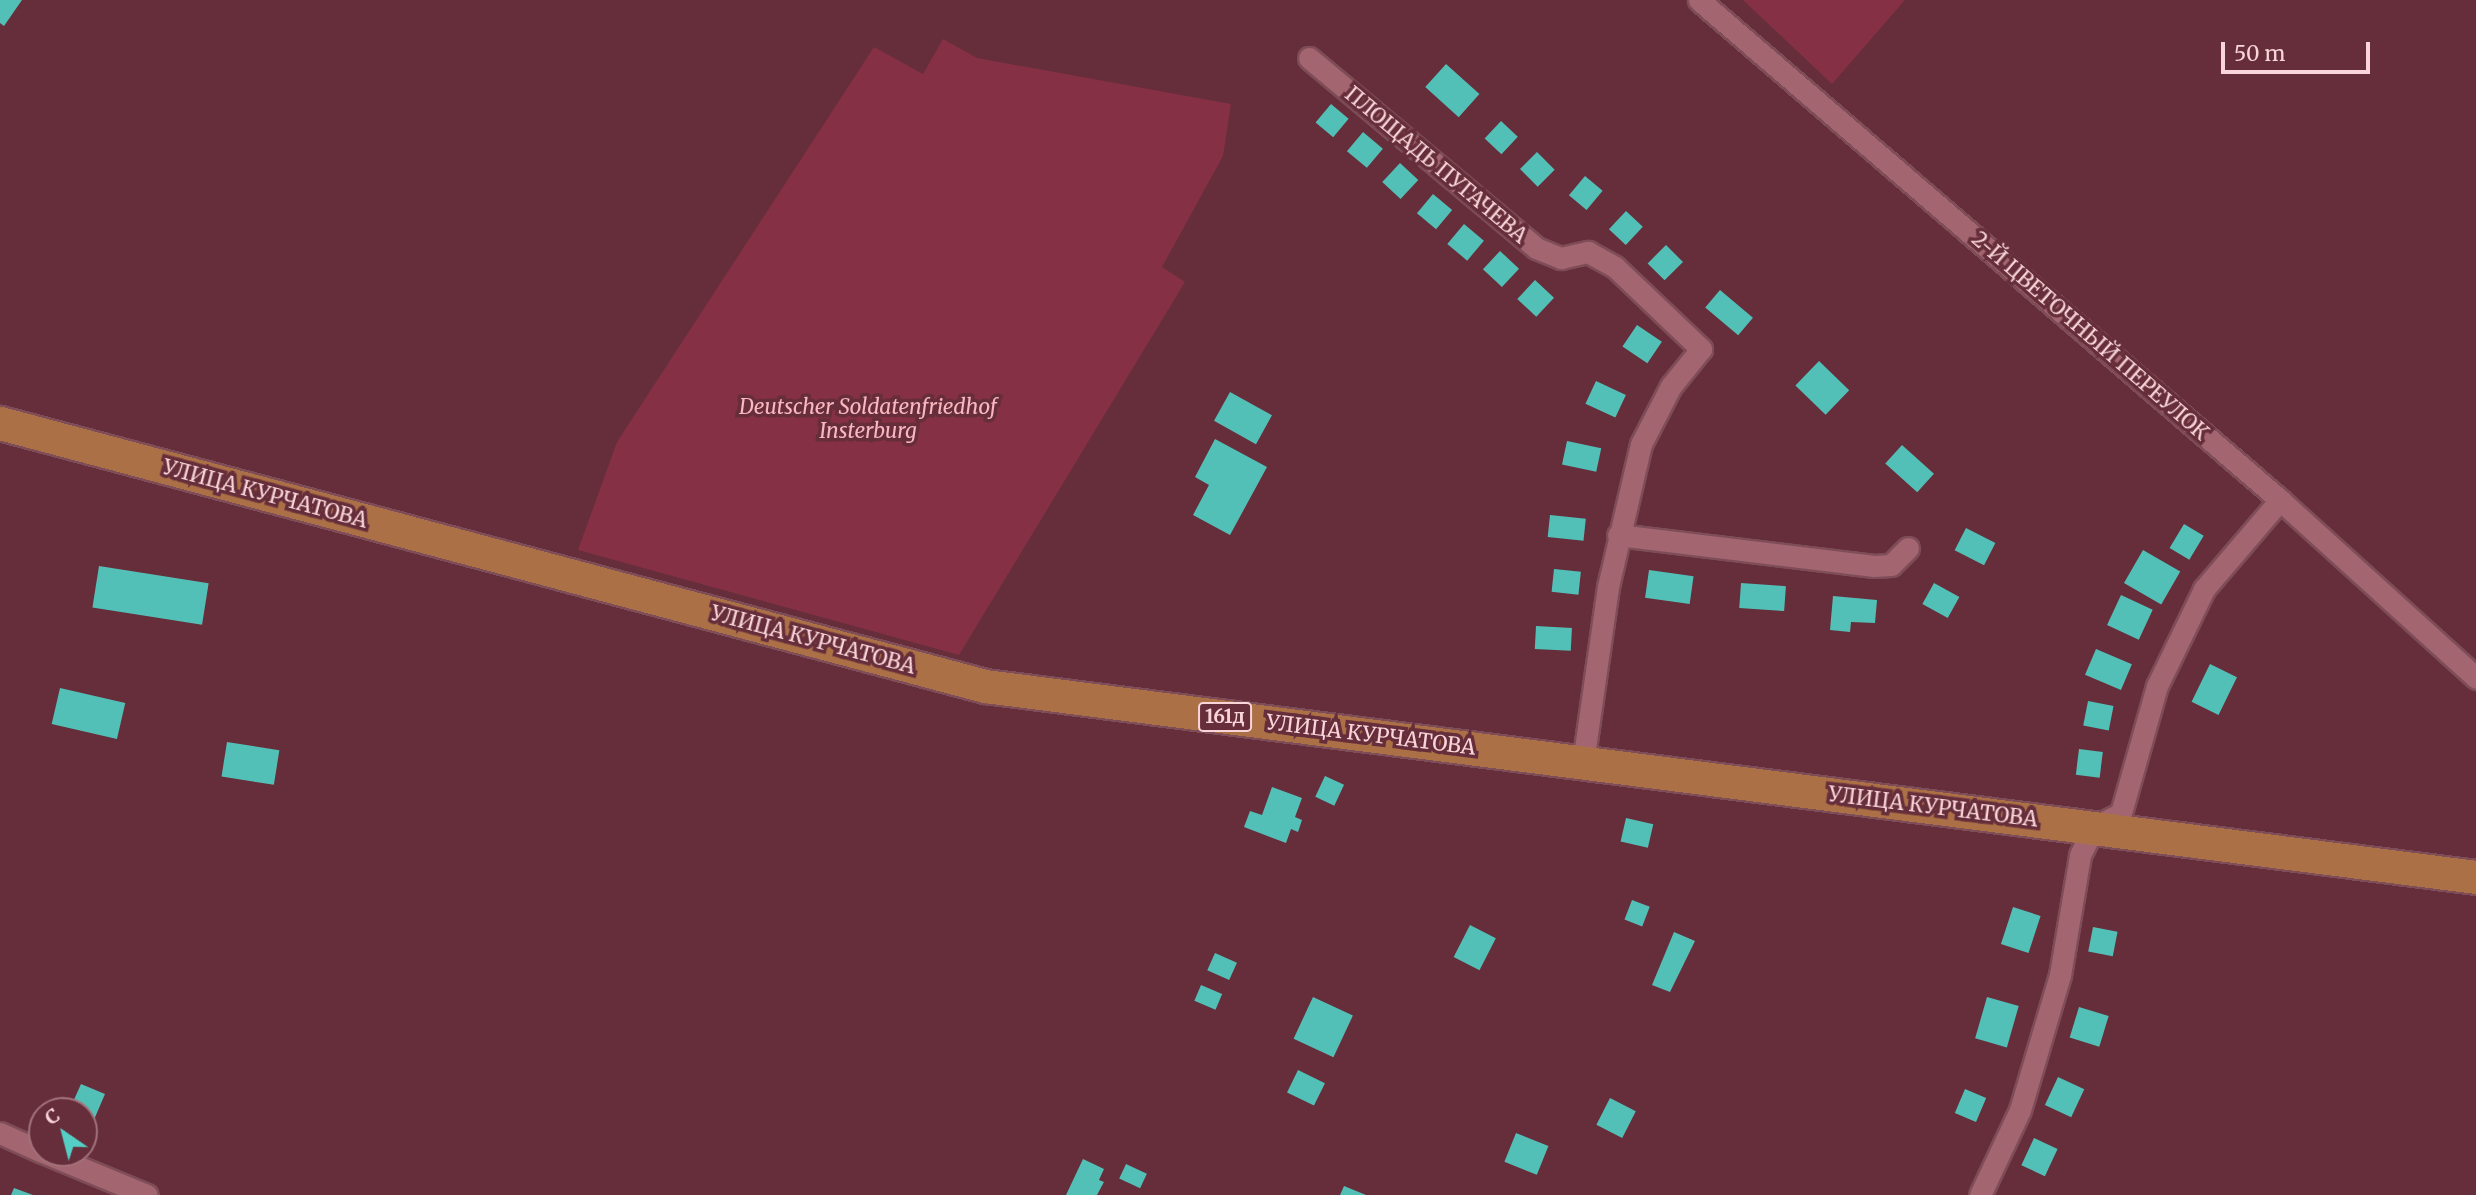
<!DOCTYPE html>
<html>
<head>
<meta charset="utf-8">
<style>
  body { margin:0 }
  #map { position:relative; width:2476px; height:1195px; overflow:hidden; background:#662e3a; font-family:Merriweather,serif }
  div>[style] { position:absolute }
  .green>* { inset:0; background:#853045 }
  .building>* { inset:0; background:#53c0b8; transform-origin:0 0 }
  .roads { filter:drop-shadow(2px 0 #7e4d58) drop-shadow(-2px 0 #7e4d58) drop-shadow(0 2px #7e4d58) drop-shadow(0 -2px #7e4d58) }
  .street>* { height:21px; margin:-10.5px; padding:0 10.5px; transform-origin:10.5px; border-radius:10.5px; background:#a36570 }
  .primary>* { height:33px; margin:-16.5px; padding:0 16.5px; transform-origin:16.5px; border-radius:16.5px; background:#ac7047 }
  span { translate:-50% -50%; white-space:nowrap; text-align:center; line-height:1.15; -webkit-text-stroke:7px #662e3a; paint-order:stroke }
  .shield-label span { padding:2px 5px; background:#662e3a; border:2px solid; border-radius:5px; -webkit-text-stroke-width:0 }
  .shield-label { font-size:19px; color:#f9d5da; font-weight:700 }
  .street-label { font-size:21px; color:#f9d5da }
  .park-label { font-size:21px; color:#fab7c1; font-style:italic }
  .north { position:absolute; left:28px; top:1097px; width:70px; height:70px; box-sizing:border-box; background:#662e3a; border:2px solid #a1717a; border-radius:50%; rotate:325deg; font-size:19px; font-weight:700; line-height:28px; text-align:center; color:#f9d5da }
  .north::after { content:''; display:block; margin:auto; width:24px; height:32px; background:#55cec5; clip-path:polygon(50% 0,100% 100%,50% 72%,0 100%) }
  .scale { position:absolute; left:2221px; top:42px; width:149px; height:32px; box-sizing:border-box; border:4px solid #f9d5da; border-top:0; padding-left:9px; font-size:21px; line-height:24px; white-space:nowrap; color:#f9d5da; -webkit-text-stroke:5px #662e3a; paint-order:stroke }
</style>
</head>
<body>
<div id="map">
  <div class="green">
    <i style="clip-path:polygon(1743px 0,1905px 0,1832px 84px)"></i>
    <i style="clip-path:polygon(943px 39px,977px 58px,1231px 104px,1223px 156px,1162px 267px,1185px 282px,959px 655px,578px 550px,617px 442px,874px 47px,923px 74px)"></i>
  </div>
  <div class="building">
    <i style="clip-path:polygon(0 0,22px 0,4px 26px,0 23px)"></i>
    <i style="left:1446px;top:64px;width:45px;height:31px;rotate:42deg"></i>
    <i style="left:1331px;top:104px;width:23px;height:24px;rotate:40deg"></i>
    <i style="left:1501px;top:121px;width:23px;height:24px;rotate:43deg"></i>
    <i style="left:1363px;top:132px;width:26px;height:25px;rotate:40deg"></i>
    <i style="left:1537px;top:152px;width:25px;height:24px;rotate:45deg"></i>
    <i style="left:1400px;top:163px;width:25px;height:26px;rotate:43deg"></i>
    <i style="left:1585px;top:176px;width:23px;height:25px;rotate:40deg"></i>
    <i style="left:1433px;top:194px;width:25px;height:25px;rotate:40deg"></i>
    <i style="left:1626px;top:211px;width:23px;height:25px;rotate:43deg"></i>
    <i style="left:1464px;top:224px;width:26px;height:26px;rotate:40deg"></i>
    <i style="left:1666px;top:245px;width:24px;height:26px;rotate:45deg"></i>
    <i style="left:1500px;top:251px;width:26px;height:25px;rotate:43deg"></i>
    <i style="left:1535px;top:280px;width:26px;height:26px;rotate:43deg"></i>
    <i style="left:1720px;top:290px;width:43px;height:23px;rotate:40deg"></i>
    <i style="left:1637px;top:325px;width:30px;height:26px;rotate:34deg"></i>
    <i style="left:1819px;top:361px;width:42px;height:34px;rotate:44deg"></i>
    <i style="left:1596px;top:381px;width:33px;height:25px;rotate:25deg"></i>
    <i style="left:1230px;top:392px;width:48px;height:33px;rotate:29deg"></i>
    <i style="clip-path:polygon(1215px 439px,1267px 467px,1230px 535px,1193px 515px,1209px 485px,1195px 477px)"></i>
    <i style="left:1567px;top:441px;width:35px;height:24px;rotate:12deg"></i>
    <i style="left:1902px;top:445px;width:43px;height:25px;rotate:42deg"></i>
    <i style="left:1550px;top:515px;width:36px;height:22px;rotate:6deg"></i>
    <i style="left:2184px;top:524px;width:23px;height:28px;rotate:31deg"></i>
    <i style="left:1966px;top:528px;width:33px;height:25px;rotate:27deg"></i>
    <i style="left:2143px;top:550px;width:43px;height:38px;rotate:30deg"></i>
    <i style="left:99px;top:566px;width:111px;height:42px;rotate:9deg"></i>
    <i style="left:1554px;top:569px;width:27px;height:23px;rotate:6deg"></i>
    <i style="left:1649px;top:570px;width:45px;height:28px;rotate:8deg"></i>
    <i style="left:1741px;top:583px;width:45px;height:25px;rotate:4deg"></i>
    <i style="left:1934px;top:583px;width:29px;height:24px;rotate:29deg"></i>
    <i style="left:2121px;top:595px;width:35px;height:33px;rotate:25deg"></i>
    <i style="clip-path:polygon(1833px 596px,1877px 600px,1875px 623px,1851px 622px,1850px 632px,1830px 630px)"></i>
    <i style="left:1536px;top:626px;width:36px;height:23px;rotate:3deg"></i>
    <i style="left:2096px;top:649px;width:39px;height:28px;rotate:23deg"></i>
    <i style="left:2210px;top:664px;width:30px;height:42px;rotate:26deg"></i>
    <i style="left:60px;top:688px;width:67px;height:37px;rotate:13deg"></i>
    <i style="left:2088px;top:701px;width:26px;height:25px;rotate:11deg"></i>
    <i style="left:227px;top:742px;width:53px;height:35px;rotate:9deg"></i>
    <i style="left:2079px;top:749px;width:24px;height:26px;rotate:7deg"></i>
    <i style="left:1325px;top:776px;width:21px;height:23px;rotate:25deg"></i>
    <i style="clip-path:polygon(1272px 787px,1302px 798px,1295px 817px,1302px 820px,1298px 832px,1291px 829px,1286px 843px,1244px 827px,1250px 811px,1262px 815px)"></i>
    <i style="left:1626px;top:818px;width:28px;height:24px;rotate:13deg"></i>
    <i style="left:1632px;top:900px;width:19px;height:21px;rotate:21deg"></i>
    <i style="left:2013px;top:907px;width:29px;height:39px;rotate:18deg"></i>
    <i style="left:1470px;top:925px;width:29px;height:36px;rotate:27deg"></i>
    <i style="left:2093px;top:927px;width:25px;height:25px;rotate:11deg"></i>
    <i style="clip-path:polygon(1674px 932px,1695px 941px,1670px 992px,1652px 985px)"></i>
    <i style="left:1215px;top:953px;width:24px;height:19px;rotate:24deg"></i>
    <i style="left:1201px;top:985px;width:23px;height:17px;rotate:23deg"></i>
    <i style="left:1313px;top:997px;width:44px;height:46px;rotate:25deg"></i>
    <i style="left:1987px;top:997px;width:33px;height:43px;rotate:16deg"></i>
    <i style="left:2079px;top:1007px;width:31px;height:32px;rotate:17deg"></i>
    <i style="left:1298px;top:1070px;width:30px;height:25px;rotate:26deg"></i>
    <i style="left:2058px;top:1077px;width:29px;height:31px;rotate:25deg"></i>
    <i style="clip-path:polygon(81px 1084px,105px 1094px,87px 1136px,84px 1111px,69px 1111px)"></i>
    <i style="left:1965px;top:1089px;width:23px;height:26px;rotate:23deg"></i>
    <i style="left:1610px;top:1098px;width:29px;height:30px;rotate:27deg"></i>
    <i style="left:1516px;top:1133px;width:35px;height:31px;rotate:22deg"></i>
    <i style="left:2034px;top:1138px;width:26px;height:30px;rotate:25deg"></i>
    <i style="clip-path:polygon(1083px 1159px,1104px 1169px,1099px 1180px,1104px 1182px,1097px 1195px,1066px 1195px)"></i>
    <i style="left:1126px;top:1164px;width:23px;height:16px;rotate:25deg"></i>
    <i style="clip-path:polygon(1344px 1186px,1366px 1195px,1340px 1195px)"></i>
    <i style="clip-path:polygon(14px 1188px,33px 1195px,11px 1195px)"></i>
  </div>
  <div class="roads">
    <div class="street">
      <i style="left:1699px;top:0;width:767px;rotate:40.71deg"></i>
      <i style="left:2280px;top:500px;width:265px;rotate:42.2deg"></i>
      <i style="left:1309px;top:58px;width:296px;rotate:39.9deg"></i>
      <i style="left:1536px;top:248px;width:27px;rotate:22deg"></i>
      <i style="left:1561px;top:258px;width:28px;rotate:-13deg"></i>
      <i style="left:1588px;top:252px;width:31px;rotate:29deg"></i>
      <i style="left:1615px;top:267px;width:119px;rotate:43.6deg"></i>
      <i style="left:1701px;top:349px;width:48px;rotate:129deg"></i>
      <i style="left:1671px;top:386px;width:65px;rotate:117.3deg"></i>
      <i style="left:1641px;top:444px;width:147px;rotate:103deg"></i>
      <i style="left:1608px;top:587px;width:177px;rotate:98.1deg"></i>
      <i style="left:1618px;top:535px;width:258px;rotate:6.9deg"></i>
      <i style="left:1874px;top:566px;width:17px;rotate:-3deg"></i>
      <i style="left:1891px;top:565px;width:24px;rotate:-45deg"></i>
      <i style="left:0;top:1133px;width:46px;rotate:24.3deg"></i>
      <i style="left:45px;top:1153px;width:110px;rotate:22.4deg"></i>
      <i style="left:1980px;top:1195px;width:94px;rotate:-64.8deg"></i>
      <i style="left:2020px;top:1110px;width:141px;rotate:-73.5deg"></i>
      <i style="left:2060px;top:975px;width:122px;rotate:-80.5deg"></i>
      <i style="left:2080px;top:855px;width:31px;rotate:-63deg"></i>
      <i style="left:2094px;top:827px;width:30px;rotate:-27deg"></i>
      <i style="left:2121px;top:813px;width:132px;rotate:-74.2deg"></i>
      <i style="left:2157px;top:686px;width:108px;rotate:-64.1deg"></i>
      <i style="left:2204px;top:589px;width:117px;rotate:-49.5deg"></i>
    </div>
    <div class="primary">
      <i style="left:0;top:423px;width:1020px;rotate:14.95deg"></i>
      <i style="left:985px;top:686px;width:1503px;rotate:7.3deg"></i>
    </div>
  </div>
  <div class="shield-label">
    <span style="left:1225px;top:717px">161д</span>
  </div>
  <div class="street-label">
    <span style="left:1436px;top:165px;rotate:40deg">ПЛОЩАДЬ ПУГАЧЕВА</span>
    <span style="left:2090px;top:336px;rotate:41deg">2-Й ЦВЕТОЧНЫЙ ПЕРЕУЛОК</span>
    <span style="left:265px;top:494px;rotate:15deg">УЛИЦА КУРЧАТОВА</span>
    <span style="left:813px;top:640px;rotate:15deg">УЛИЦА КУРЧАТОВА</span>
    <span style="left:1371px;top:735px;rotate:7deg">УЛИЦА КУРЧАТОВА</span>
    <span style="left:1933px;top:807px;rotate:7deg">УЛИЦА КУРЧАТОВА</span>
  </div>
  <div class="park-label">
    <span style="left:868px;top:419px">Deutscher Soldatenfriedhof<br>Insterburg</span>
  </div>
  <div class="north">С</div>
  <div class="scale">50 m</div>
</div>
</body>
</html>
